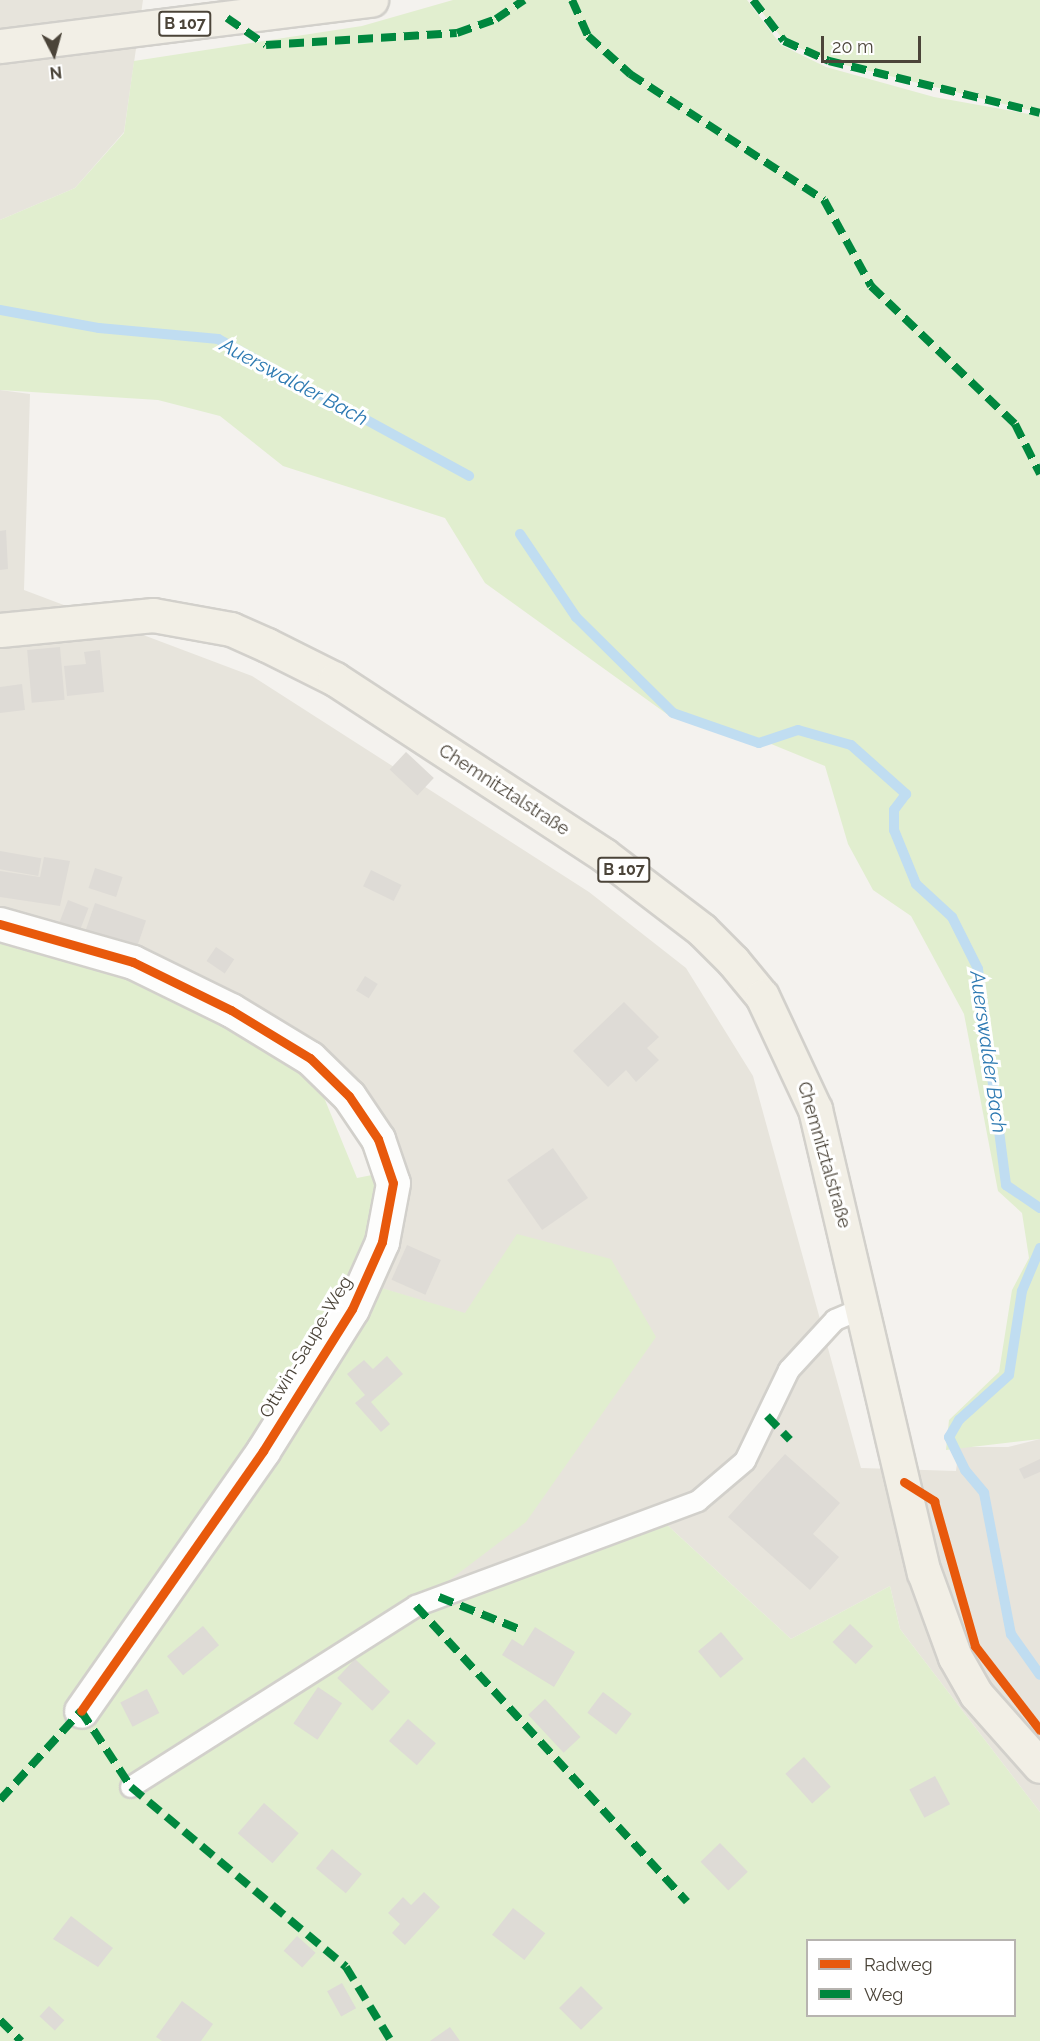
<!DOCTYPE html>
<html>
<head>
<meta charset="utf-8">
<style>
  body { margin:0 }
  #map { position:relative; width:1040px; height:2041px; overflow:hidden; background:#f4f2ee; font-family:Raleway,sans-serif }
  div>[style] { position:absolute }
  .residential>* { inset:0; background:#e7e4dc }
  .green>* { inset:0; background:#e1eecf }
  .stream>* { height:10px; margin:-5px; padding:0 5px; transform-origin:5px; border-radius:5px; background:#c0ddf1 }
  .building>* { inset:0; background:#dedbd6; transform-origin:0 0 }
  .roads { filter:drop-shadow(2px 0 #d2d0cb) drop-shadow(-2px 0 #d2d0cb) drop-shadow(0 2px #d2d0cb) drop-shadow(0 -2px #d2d0cb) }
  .lane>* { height:20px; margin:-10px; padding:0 10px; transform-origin:10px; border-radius:10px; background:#fdfdfc }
  .street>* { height:33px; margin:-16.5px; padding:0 16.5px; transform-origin:16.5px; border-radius:16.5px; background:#fdfdfc }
  .primary>* { height:33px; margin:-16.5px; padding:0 16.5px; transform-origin:16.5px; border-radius:16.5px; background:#f2efe6 }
  .quiet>* { height:8px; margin-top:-4px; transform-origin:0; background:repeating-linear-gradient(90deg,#00873e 0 15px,transparent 0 23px) }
  .cycleway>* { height:9px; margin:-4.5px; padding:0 4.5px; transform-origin:4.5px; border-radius:4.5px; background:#e8590c }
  span { translate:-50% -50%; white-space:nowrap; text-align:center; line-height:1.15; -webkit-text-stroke:6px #fff; paint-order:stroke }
  .shield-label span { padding:2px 4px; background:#fff; border:2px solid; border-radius:4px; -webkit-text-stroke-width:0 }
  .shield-label { font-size:16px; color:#4b4439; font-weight:700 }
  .street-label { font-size:18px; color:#4b4439 }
  .water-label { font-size:20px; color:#2e7ab2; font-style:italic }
  .legend { position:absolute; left:806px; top:1939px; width:210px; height:78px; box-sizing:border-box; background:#fff; border:2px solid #b7b4b0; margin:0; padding:8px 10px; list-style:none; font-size:18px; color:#4b4439 }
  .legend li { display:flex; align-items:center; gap:12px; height:30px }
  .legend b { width:30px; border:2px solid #b7b4b0 }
  .north { position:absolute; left:24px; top:24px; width:60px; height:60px; -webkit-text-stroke:4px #fff; paint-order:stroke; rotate:174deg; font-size:16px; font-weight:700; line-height:24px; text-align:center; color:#4b4439 }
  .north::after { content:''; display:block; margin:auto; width:21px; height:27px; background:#4b4439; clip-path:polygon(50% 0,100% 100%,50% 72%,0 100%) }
  .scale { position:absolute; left:821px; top:36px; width:100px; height:27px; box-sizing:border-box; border:3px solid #4b4439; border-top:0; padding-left:8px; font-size:18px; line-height:21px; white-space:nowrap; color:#4b4439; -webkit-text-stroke:4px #fff; paint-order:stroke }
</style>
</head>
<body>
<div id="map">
  <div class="residential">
    <i style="clip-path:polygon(0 0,143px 0,124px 132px,75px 188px,0 220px)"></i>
    <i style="clip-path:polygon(0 390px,30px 394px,24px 590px,252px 676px,589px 892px,686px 968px,753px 1076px,861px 1468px,956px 1471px,959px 1447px,1008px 1447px,1040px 1439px,1040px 1812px,900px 1629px,890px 1586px,791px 1639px,665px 1523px,416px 1606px,465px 1314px,374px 1286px,404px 1216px,364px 1096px,0 914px)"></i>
  </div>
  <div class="green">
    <i style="clip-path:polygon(453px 0,747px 0,781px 45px,826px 67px,934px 97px,1040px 116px,1040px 1439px,946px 1450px,949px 1420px,999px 1372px,1012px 1290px,1029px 1258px,1022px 1213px,998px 1191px,964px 1014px,911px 916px,873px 890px,848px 844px,825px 766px,744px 733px,671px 717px,485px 583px,445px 518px,283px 466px,220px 416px,158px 400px,0 390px,0 220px,75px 188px,124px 133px,134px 61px,362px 26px)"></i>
    <i style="clip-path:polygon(753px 0,1040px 0,1040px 113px,829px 61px,784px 41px)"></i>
    <i style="clip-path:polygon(evenodd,0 934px,142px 981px,215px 1018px,282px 1059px,323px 1095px,357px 1178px,402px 1169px,404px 1216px,375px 1286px,465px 1313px,517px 1234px,611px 1259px,656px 1337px,526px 1522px,418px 1604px,665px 1523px,791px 1639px,890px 1586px,900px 1629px,1040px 1812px,1040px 2041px,0 2041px,0 934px,808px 1940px,1014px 1940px,1014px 2016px,808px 2016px,808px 1940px)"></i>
  </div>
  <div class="stream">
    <i style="left:0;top:310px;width:101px;rotate:10.3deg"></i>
    <i style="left:99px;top:328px;width:120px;rotate:5.3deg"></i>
    <i style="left:218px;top:339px;width:286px;rotate:28.6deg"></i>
    <i style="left:520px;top:534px;width:100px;rotate:56deg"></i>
    <i style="left:576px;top:617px;width:136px;rotate:44.7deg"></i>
    <i style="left:673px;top:713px;width:91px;rotate:19.2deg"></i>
    <i style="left:759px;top:743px;width:41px;rotate:-18.4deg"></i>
    <i style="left:798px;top:730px;width:55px;rotate:15.8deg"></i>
    <i style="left:851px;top:745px;width:74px;rotate:41.7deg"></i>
    <i style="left:906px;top:794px;width:20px;rotate:127deg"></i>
    <i style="left:894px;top:810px;width:20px;rotate:90deg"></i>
    <i style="left:894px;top:830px;width:58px;rotate:67.8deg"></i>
    <i style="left:916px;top:884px;width:49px;rotate:42.5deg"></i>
    <i style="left:952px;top:917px;width:58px;rotate:63.4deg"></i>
    <i style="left:978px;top:969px;width:218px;rotate:82.6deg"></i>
    <i style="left:1006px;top:1185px;width:41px;rotate:34.1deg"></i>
    <i style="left:1040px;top:1248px;width:47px;rotate:112.7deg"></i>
    <i style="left:1022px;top:1291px;width:85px;rotate:98.8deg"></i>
    <i style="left:1009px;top:1375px;width:67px;rotate:138deg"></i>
    <i style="left:959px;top:1420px;width:20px;rotate:120deg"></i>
    <i style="left:949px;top:1437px;width:37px;rotate:64deg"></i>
    <i style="left:965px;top:1470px;width:30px;rotate:50deg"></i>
    <i style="left:984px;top:1493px;width:144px;rotate:79.2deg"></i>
    <i style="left:1011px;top:1634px;width:50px;rotate:54.7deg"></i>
  </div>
  <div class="building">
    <i style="clip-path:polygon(6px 530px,8px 569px,0 570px,0 531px)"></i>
    <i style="left:60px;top:647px;width:53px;height:33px;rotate:85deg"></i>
    <i style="clip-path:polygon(100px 650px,104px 692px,67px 696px,64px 666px,86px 664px,84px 652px)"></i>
    <i style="clip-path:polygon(22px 684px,25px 710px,0 713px,0 687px)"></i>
    <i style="left:406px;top:752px;width:38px;height:24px;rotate:43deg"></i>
    <i style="left:0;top:851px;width:42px;height:18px;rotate:10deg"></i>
    <i style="clip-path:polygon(44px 857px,70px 861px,60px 906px,0 897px,0 871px,40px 877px)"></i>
    <i style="left:95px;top:868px;width:29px;height:21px;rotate:18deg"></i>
    <i style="left:371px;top:870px;width:34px;height:18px;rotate:26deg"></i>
    <i style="left:68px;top:900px;width:22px;height:24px;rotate:21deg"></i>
    <i style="left:95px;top:903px;width:54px;height:29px;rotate:19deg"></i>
    <i style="left:216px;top:947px;width:22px;height:17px;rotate:34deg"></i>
    <i style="left:365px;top:976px;width:15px;height:17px;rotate:32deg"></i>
    <i style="clip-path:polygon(624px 1002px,659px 1037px,647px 1048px,659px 1060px,636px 1082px,626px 1070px,608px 1087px,573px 1051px)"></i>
    <i style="left:553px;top:1148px;width:61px;height:56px;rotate:55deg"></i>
    <i style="left:407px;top:1245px;width:37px;height:38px;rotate:24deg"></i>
    <i style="clip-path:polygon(387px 1356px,403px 1374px,371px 1402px,390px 1424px,381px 1432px,355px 1403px,365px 1395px,347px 1374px,364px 1360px,373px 1369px)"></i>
    <i style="clip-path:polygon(785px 1454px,840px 1503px,813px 1534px,839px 1557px,810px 1590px,728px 1517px)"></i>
    <i style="clip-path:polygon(1040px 1459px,1040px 1472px,1024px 1479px,1019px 1469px)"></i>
    <i style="left:850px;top:1624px;width:32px;height:25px;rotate:44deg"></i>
    <i style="left:203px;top:1626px;width:25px;height:47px;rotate:50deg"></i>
    <i style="clip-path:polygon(535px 1627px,575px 1652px,554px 1687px,502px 1655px,512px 1639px,523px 1646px)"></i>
    <i style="left:721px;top:1632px;width:35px;height:30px;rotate:50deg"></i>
    <i style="left:355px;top:1659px;width:48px;height:26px;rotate:43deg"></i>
    <i style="left:318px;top:1687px;width:29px;height:44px;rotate:34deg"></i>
    <i style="left:147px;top:1689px;width:27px;height:30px;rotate:63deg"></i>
    <i style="left:603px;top:1692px;width:36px;height:26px;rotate:37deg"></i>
    <i style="left:545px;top:1699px;width:52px;height:23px;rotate:47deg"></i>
    <i style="left:408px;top:1719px;width:37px;height:29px;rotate:41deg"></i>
    <i style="left:804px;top:1757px;width:40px;height:25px;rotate:48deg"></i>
    <i style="left:935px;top:1776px;width:32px;height:29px;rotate:62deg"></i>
    <i style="left:264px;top:1803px;width:46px;height:40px;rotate:41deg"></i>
    <i style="left:720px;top:1843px;width:40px;height:27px;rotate:46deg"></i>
    <i style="left:332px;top:1849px;width:39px;height:25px;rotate:40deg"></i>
    <i style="clip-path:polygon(424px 1892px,440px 1907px,405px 1945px,392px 1933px,400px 1924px,388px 1913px,403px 1897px,411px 1905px)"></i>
    <i style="left:513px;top:1908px;width:41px;height:34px;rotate:38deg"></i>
    <i style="clip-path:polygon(71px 1916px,113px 1948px,98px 1967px,53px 1939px)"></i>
    <i style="left:297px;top:1936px;width:25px;height:20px;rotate:42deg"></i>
    <i style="left:342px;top:1983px;width:29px;height:17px;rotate:61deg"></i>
    <i style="left:581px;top:1986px;width:31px;height:31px;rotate:45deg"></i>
    <i style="clip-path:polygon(182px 2001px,213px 2024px,201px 2041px,162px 2041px,156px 2037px)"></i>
    <i style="left:49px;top:2006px;width:21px;height:14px;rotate:43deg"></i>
    <i style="clip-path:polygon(450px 2027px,460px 2041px,430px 2041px)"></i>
  </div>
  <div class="roads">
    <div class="lane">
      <i style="left:131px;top:1787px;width:338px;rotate:-32.4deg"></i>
      <i style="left:416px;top:1606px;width:301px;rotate:-20.4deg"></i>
      <i style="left:698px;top:1501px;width:62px;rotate:-40.4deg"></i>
      <i style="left:745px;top:1461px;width:101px;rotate:-64.2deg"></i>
      <i style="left:789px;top:1370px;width:68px;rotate:-47.4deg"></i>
      <i style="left:835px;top:1320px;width:34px;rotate:-23deg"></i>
    </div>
    <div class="street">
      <i style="left:0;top:924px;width:138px;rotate:15.9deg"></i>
      <i style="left:133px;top:962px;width:109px;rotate:26.1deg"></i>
      <i style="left:231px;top:1010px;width:92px;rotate:31.3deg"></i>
      <i style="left:310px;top:1058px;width:54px;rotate:44.3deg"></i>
      <i style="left:349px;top:1096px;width:52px;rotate:56deg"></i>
      <i style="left:378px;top:1139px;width:46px;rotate:71.2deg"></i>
      <i style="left:393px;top:1183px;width:60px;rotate:100.6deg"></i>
      <i style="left:382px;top:1242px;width:73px;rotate:114.1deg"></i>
      <i style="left:352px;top:1309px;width:168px;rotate:122.1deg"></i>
      <i style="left:263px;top:1451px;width:317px;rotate:125deg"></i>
    </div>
    <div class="primary">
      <i style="left:0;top:46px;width:374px;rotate:-7.1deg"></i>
      <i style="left:0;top:630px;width:154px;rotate:-5.6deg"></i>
      <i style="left:153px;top:615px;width:79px;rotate:10.2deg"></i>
      <i style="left:231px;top:629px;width:39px;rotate:24deg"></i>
      <i style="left:267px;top:645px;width:76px;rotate:26.6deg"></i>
      <i style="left:335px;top:679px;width:321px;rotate:33.2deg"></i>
      <i style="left:604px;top:855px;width:123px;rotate:37.4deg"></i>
      <i style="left:702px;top:930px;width:44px;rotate:45deg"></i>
      <i style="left:733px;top:961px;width:45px;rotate:50.4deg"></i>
      <i style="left:762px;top:996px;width:125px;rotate:64.9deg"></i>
      <i style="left:815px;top:1109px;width:476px;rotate:76.8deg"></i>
      <i style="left:924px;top:1572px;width:90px;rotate:70deg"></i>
      <i style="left:955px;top:1657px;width:43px;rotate:60.4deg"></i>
      <i style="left:976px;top:1694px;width:96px;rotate:48.4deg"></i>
    </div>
  </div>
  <div class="quiet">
    <i style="left:572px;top:0;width:39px;rotate:66deg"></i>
    <i style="left:588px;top:36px;width:57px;rotate:42.1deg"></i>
    <i style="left:630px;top:74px;width:231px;rotate:33deg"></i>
    <i style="left:824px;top:200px;width:98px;rotate:61.3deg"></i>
    <i style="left:871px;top:286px;width:199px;rotate:43.8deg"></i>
    <i style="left:1015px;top:424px;width:56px;rotate:63.4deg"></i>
    <i style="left:753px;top:0;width:51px;rotate:52.9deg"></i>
    <i style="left:784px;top:41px;width:49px;rotate:24deg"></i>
    <i style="left:829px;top:61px;width:217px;rotate:13.8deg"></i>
    <i style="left:227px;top:18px;width:47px;rotate:34.7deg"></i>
    <i style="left:266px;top:45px;width:191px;rotate:-3.6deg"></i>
    <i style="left:457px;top:33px;width:41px;rotate:-19.7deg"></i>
    <i style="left:496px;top:19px;width:34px;rotate:-34deg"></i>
    <i style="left:767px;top:1416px;width:33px;rotate:46deg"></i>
    <i style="left:439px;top:1597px;width:88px;rotate:21.9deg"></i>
    <i style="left:416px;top:1606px;width:401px;rotate:47.5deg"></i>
    <i style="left:0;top:1800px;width:120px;rotate:-47.7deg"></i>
    <i style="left:81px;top:1711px;width:91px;rotate:56.7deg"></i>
    <i style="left:131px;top:1787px;width:280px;rotate:39.9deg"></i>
    <i style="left:346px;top:1967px;width:87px;rotate:58.7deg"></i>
    <i style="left:0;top:2020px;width:30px;rotate:45deg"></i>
  </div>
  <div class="cycleway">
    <i style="left:0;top:924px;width:138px;rotate:15.9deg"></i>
    <i style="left:133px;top:962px;width:109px;rotate:26.1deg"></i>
    <i style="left:231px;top:1010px;width:92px;rotate:31.3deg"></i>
    <i style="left:310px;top:1058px;width:54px;rotate:44.3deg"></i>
    <i style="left:349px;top:1096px;width:52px;rotate:56deg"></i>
    <i style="left:378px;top:1139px;width:46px;rotate:71.2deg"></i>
    <i style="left:393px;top:1183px;width:60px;rotate:100.6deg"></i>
    <i style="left:382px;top:1242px;width:73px;rotate:114.1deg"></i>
    <i style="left:352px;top:1309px;width:168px;rotate:122.1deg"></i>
    <i style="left:263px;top:1451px;width:317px;rotate:125deg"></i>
    <i style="left:904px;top:1482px;width:36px;rotate:32deg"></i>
    <i style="left:934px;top:1501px;width:151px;rotate:74.2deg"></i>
    <i style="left:975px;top:1646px;width:106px;rotate:52.3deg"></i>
  </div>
  <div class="shield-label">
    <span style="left:185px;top:24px">B 107</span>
    <span style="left:624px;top:870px">B 107</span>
  </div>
  <div class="street-label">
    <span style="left:504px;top:790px;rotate:33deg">Chemnitztalstraße</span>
    <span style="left:824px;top:1155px;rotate:74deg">Chemnitztalstraße</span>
    <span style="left:306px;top:1347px;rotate:-59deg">Ottwin-Saupe-Weg</span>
  </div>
  <div class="water-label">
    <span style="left:294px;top:382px;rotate:28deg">Auerswalder Bach</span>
    <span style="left:988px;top:1052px;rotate:82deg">Auerswalder Bach</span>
  </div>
  <ul class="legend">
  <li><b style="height:8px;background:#e8590c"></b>Radweg</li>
  <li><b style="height:8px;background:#00873e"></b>Weg</li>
  </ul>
  <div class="north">N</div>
  <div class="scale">20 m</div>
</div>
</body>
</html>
